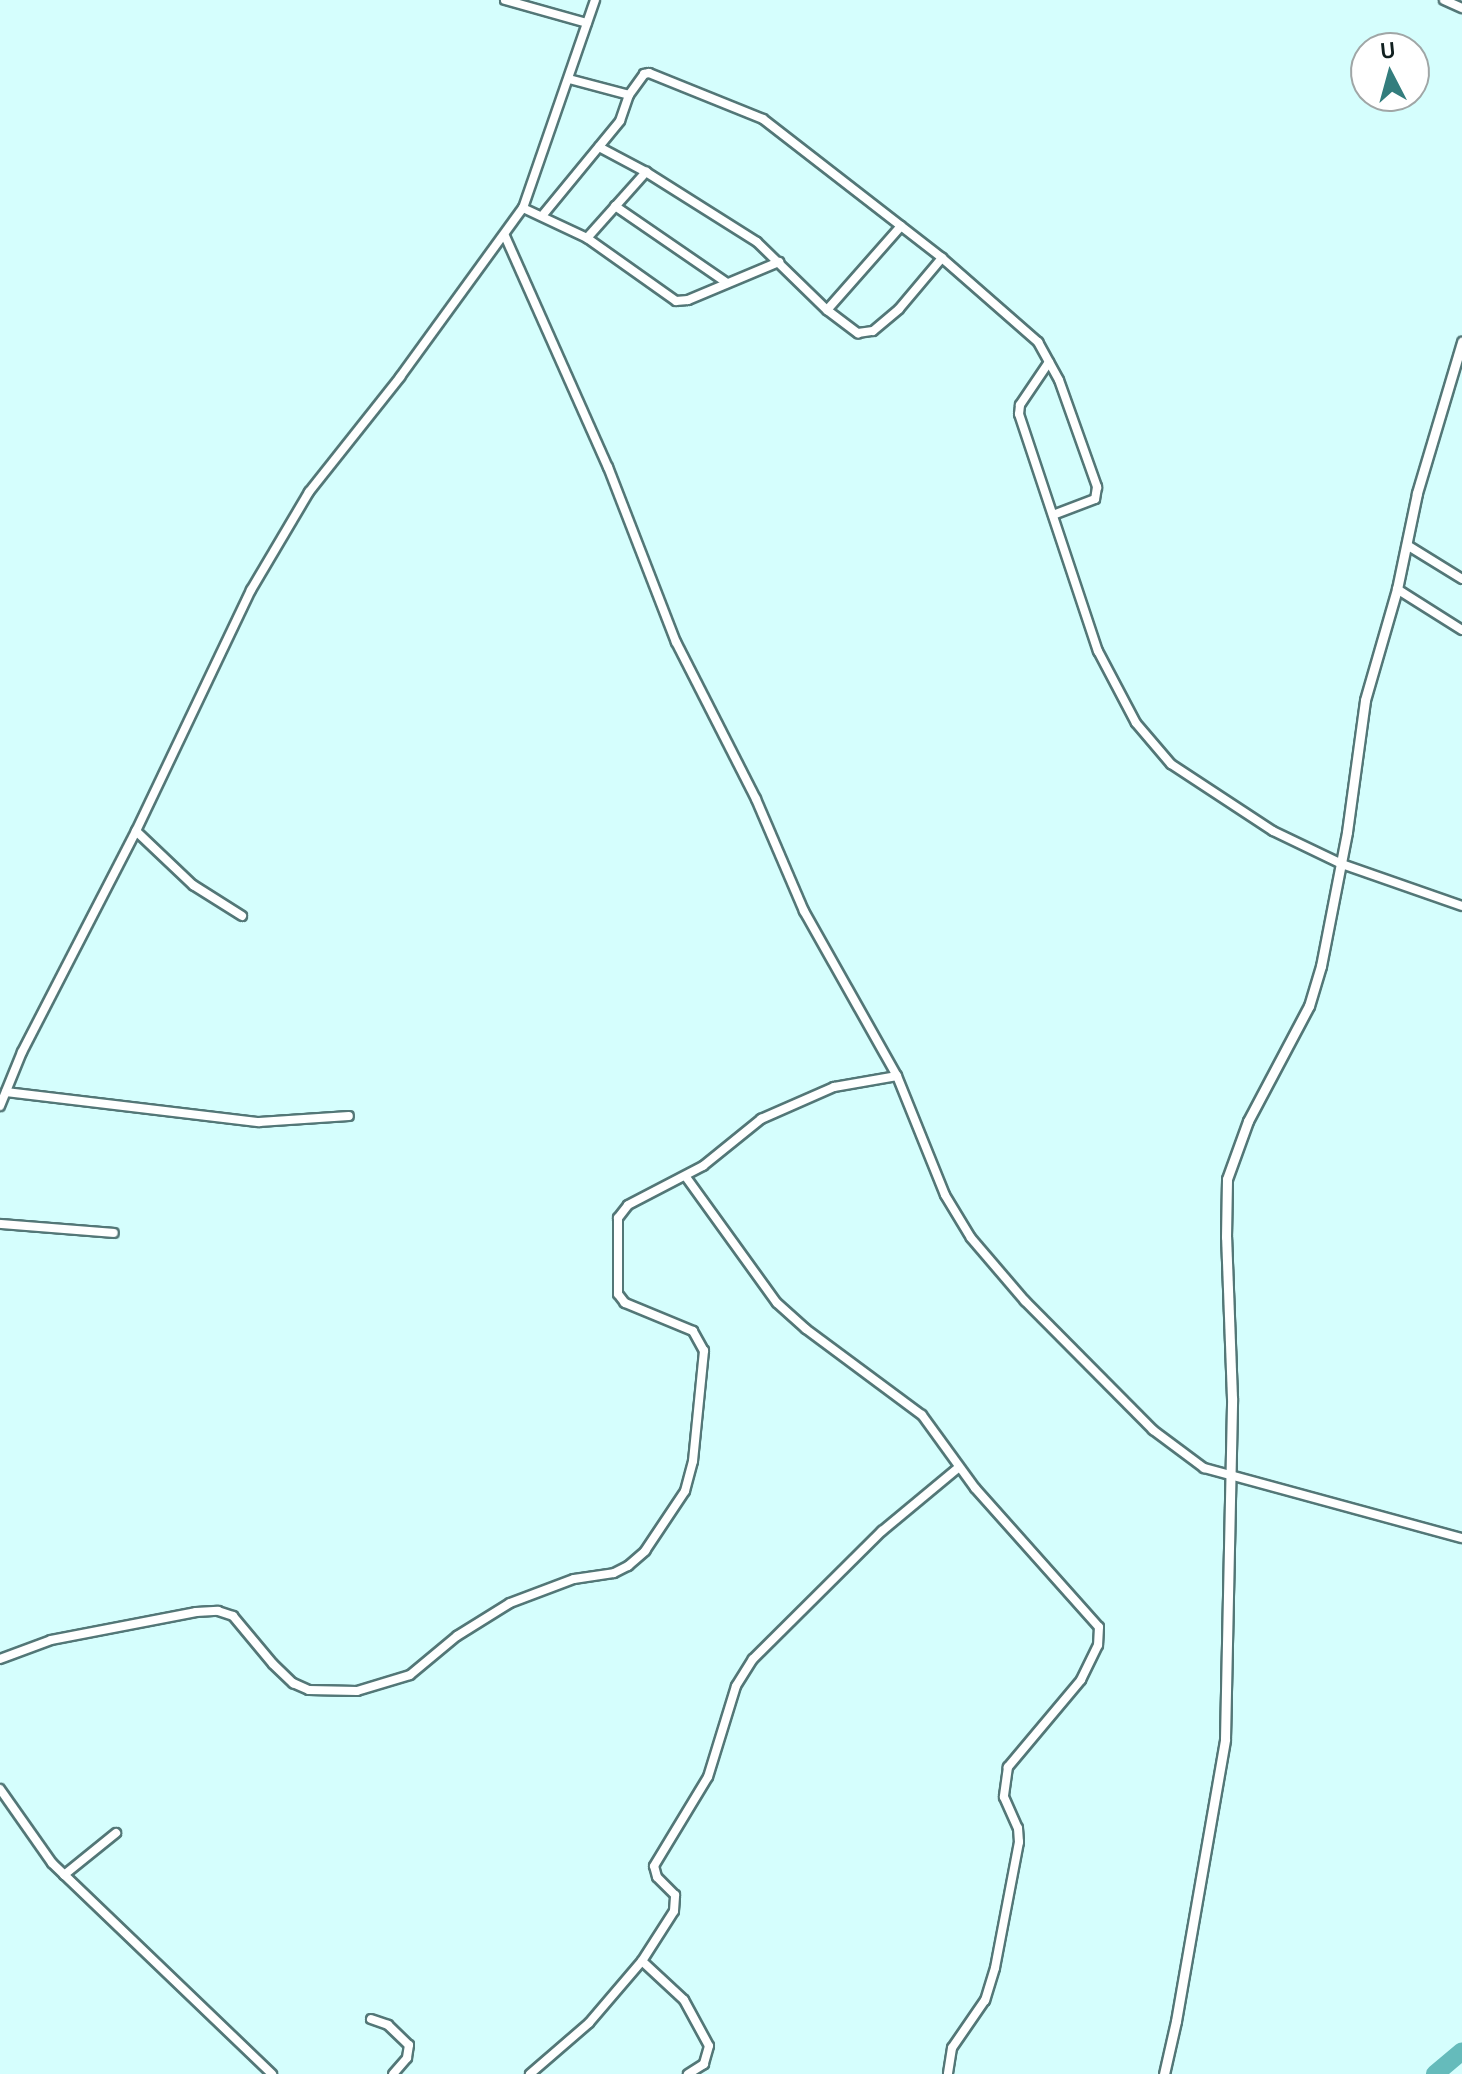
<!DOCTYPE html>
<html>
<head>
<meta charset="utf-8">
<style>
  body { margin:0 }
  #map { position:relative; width:1462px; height:2074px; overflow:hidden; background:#d5fefd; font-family:"Space Grotesk",sans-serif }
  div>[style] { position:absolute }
  .river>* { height:18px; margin:-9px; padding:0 9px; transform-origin:9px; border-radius:9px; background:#65bbbb }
  .roads { filter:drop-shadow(2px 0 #537777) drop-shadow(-2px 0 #537777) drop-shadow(0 2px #537777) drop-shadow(0 -2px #537777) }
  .minor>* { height:8px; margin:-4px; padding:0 4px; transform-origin:4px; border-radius:4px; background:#fff }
  .tertiary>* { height:9px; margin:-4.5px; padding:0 4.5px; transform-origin:4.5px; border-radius:4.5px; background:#fff }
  span { translate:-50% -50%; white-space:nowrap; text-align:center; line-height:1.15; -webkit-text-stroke:6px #fff; paint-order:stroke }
  .north { position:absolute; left:1350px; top:32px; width:80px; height:80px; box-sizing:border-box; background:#fff; border:2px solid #a0a6a6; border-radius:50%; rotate:354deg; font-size:22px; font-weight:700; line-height:32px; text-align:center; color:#112020 }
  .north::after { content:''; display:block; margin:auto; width:28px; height:36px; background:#337d7d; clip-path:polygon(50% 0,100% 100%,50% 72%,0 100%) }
</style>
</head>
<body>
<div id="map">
  <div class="river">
    <i style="left:1435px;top:2074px;width:35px;rotate:-40deg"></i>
  </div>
  <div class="roads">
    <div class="minor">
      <i style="left:505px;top:0;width:85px;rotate:15.7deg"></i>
      <i style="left:1444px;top:0;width:20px;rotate:24deg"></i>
      <i style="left:569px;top:79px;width:62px;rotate:14.9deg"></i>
      <i style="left:599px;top:147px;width:53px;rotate:28deg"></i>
      <i style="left:646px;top:172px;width:131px;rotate:32.2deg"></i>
      <i style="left:757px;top:242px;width:98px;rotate:44.2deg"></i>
      <i style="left:827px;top:310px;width:39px;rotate:37deg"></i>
      <i style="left:858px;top:333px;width:15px;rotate:-8deg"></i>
      <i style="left:873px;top:331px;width:34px;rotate:-40deg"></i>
      <i style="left:899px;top:309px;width:67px;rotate:-49.9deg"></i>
      <i style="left:615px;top:206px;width:136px;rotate:34.5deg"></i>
      <i style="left:523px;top:208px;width:71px;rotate:25.1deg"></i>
      <i style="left:587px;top:238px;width:109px;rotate:35.3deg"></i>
      <i style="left:676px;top:301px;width:12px;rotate:-5deg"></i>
      <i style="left:688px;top:300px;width:99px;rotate:-22.7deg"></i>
      <i style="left:542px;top:216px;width:123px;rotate:-50.6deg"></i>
      <i style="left:620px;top:121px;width:28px;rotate:-71deg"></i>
      <i style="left:629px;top:95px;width:26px;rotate:-54deg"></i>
      <i style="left:644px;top:74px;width:5px;rotate:-11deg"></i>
      <i style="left:649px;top:73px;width:123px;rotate:22deg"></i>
      <i style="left:763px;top:119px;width:227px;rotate:37.8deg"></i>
      <i style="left:942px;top:258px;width:128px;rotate:41.2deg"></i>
      <i style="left:1038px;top:342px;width:43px;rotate:61.1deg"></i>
      <i style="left:1059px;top:380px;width:114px;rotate:70.4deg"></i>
      <i style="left:1097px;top:487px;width:12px;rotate:99deg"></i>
      <i style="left:1095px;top:499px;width:45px;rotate:159.1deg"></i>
      <i style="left:505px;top:236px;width:253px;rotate:66deg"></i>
      <i style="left:608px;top:467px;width:188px;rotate:68.8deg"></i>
      <i style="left:676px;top:642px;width:176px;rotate:63deg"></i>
      <i style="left:756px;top:799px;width:122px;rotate:66.8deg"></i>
      <i style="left:804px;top:911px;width:189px;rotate:60.6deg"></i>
      <i style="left:897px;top:1076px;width:128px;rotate:68deg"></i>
      <i style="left:945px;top:1195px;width:50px;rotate:58.8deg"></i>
      <i style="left:971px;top:1238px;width:83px;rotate:49.4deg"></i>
      <i style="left:1025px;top:1301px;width:182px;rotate:45.2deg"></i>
      <i style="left:1153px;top:1430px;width:64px;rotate:36.7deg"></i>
      <i style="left:1204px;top:1468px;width:267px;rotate:15.2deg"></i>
      <i style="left:587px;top:238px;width:89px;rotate:-48.2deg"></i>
      <i style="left:827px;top:310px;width:112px;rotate:-48.6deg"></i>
      <i style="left:1049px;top:362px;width:52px;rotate:124deg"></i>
      <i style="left:1020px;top:405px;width:9px;rotate:96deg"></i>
      <i style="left:1019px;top:414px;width:250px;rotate:71.6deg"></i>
      <i style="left:1098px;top:651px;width:81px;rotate:62.2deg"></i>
      <i style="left:1136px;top:723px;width:54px;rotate:49.5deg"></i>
      <i style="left:1171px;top:764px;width:122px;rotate:33.3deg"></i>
      <i style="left:1273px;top:831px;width:76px;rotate:25.6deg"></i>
      <i style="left:1342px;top:864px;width:127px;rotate:19.3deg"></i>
      <i style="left:1407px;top:545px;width:65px;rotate:31.7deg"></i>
      <i style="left:1397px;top:589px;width:77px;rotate:32.2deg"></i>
      <i style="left:136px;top:831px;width:79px;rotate:43.5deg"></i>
      <i style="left:193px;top:885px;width:58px;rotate:32.3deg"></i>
      <i style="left:6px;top:1092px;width:255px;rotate:6.8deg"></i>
      <i style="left:259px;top:1122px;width:90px;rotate:-3.8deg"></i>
      <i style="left:0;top:1106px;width:58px;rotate:-67.8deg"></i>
      <i style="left:22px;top:1052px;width:249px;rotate:-62.7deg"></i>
      <i style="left:136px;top:831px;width:267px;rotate:-64.5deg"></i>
      <i style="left:251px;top:590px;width:114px;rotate:-59.4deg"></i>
      <i style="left:309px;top:492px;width:147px;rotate:-51.6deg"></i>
      <i style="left:400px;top:377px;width:209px;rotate:-54deg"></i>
      <i style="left:523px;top:208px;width:220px;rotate:-70.9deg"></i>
      <i style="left:686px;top:1177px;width:155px;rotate:54.2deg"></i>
      <i style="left:777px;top:1303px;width:39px;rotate:42deg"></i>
      <i style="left:806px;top:1329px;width:144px;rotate:36.6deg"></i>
      <i style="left:922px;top:1415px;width:90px;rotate:54deg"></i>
      <i style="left:975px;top:1488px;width:186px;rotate:48.3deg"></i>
      <i style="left:1099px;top:1627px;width:18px;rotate:93deg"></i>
      <i style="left:1098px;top:1645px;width:39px;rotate:116deg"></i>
      <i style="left:1081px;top:1680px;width:114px;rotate:130deg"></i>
      <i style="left:1008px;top:1767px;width:30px;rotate:98deg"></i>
      <i style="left:1004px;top:1797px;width:34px;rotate:66deg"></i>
      <i style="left:1018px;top:1828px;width:14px;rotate:86deg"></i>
      <i style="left:1019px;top:1842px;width:128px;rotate:100.8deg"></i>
      <i style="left:995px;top:1968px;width:34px;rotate:107deg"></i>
      <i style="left:985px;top:2000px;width:58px;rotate:124.5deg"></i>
      <i style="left:952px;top:2048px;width:26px;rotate:99deg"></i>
      <i style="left:0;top:1224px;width:114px;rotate:4.5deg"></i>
      <i style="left:0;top:1659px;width:54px;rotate:-20.4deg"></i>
      <i style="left:51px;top:1640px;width:148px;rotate:-10.9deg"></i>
      <i style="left:196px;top:1612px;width:22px;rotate:-3deg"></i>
      <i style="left:218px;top:1611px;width:16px;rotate:18deg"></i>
      <i style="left:233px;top:1616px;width:62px;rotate:50.2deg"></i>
      <i style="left:273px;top:1664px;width:28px;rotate:44deg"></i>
      <i style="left:293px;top:1683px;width:17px;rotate:24deg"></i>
      <i style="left:309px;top:1690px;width:48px;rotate:1.2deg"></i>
      <i style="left:357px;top:1691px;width:55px;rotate:-16.8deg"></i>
      <i style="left:410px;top:1675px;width:61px;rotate:-39.7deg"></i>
      <i style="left:457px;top:1636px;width:62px;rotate:-31.9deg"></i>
      <i style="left:510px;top:1603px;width:68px;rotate:-20.6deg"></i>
      <i style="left:574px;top:1579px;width:40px;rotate:-8.5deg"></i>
      <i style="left:614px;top:1573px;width:16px;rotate:-27deg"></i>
      <i style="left:628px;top:1566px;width:23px;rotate:-41deg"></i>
      <i style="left:645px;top:1551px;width:72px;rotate:-56.3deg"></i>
      <i style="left:685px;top:1491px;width:31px;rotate:-75deg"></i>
      <i style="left:693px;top:1461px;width:111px;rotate:-84.3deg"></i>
      <i style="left:704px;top:1351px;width:23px;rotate:-119deg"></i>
      <i style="left:693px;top:1331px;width:74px;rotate:-157.6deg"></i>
      <i style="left:625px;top:1303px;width:11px;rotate:-128deg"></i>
      <i style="left:618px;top:1294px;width:76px;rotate:-90deg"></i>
      <i style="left:618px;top:1218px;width:16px;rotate:-52deg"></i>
      <i style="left:628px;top:1205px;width:85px;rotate:-27.5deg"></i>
      <i style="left:703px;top:1166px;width:75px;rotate:-39deg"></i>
      <i style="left:761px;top:1119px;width:80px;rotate:-23.7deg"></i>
      <i style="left:834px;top:1087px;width:64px;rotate:-9.9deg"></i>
      <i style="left:0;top:1789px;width:90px;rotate:54.9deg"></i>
      <i style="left:52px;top:1863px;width:305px;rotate:43.8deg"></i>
      <i style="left:64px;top:1875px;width:67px;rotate:-38.9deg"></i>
      <i style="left:642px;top:1961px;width:57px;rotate:42.9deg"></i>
      <i style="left:684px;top:2000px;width:52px;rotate:61.5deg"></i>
      <i style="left:709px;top:2046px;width:19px;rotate:106deg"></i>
      <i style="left:704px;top:2064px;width:19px;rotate:148deg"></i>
      <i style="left:371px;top:2019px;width:18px;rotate:19deg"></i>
      <i style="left:388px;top:2025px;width:29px;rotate:44deg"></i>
      <i style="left:409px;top:2045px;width:13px;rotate:99deg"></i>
      <i style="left:407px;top:2058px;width:21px;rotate:131deg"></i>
      <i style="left:530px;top:2074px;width:78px;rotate:-40.8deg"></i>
      <i style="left:589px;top:2023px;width:82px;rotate:-49.5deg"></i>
      <i style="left:642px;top:1961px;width:59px;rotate:-57.4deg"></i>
      <i style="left:674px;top:1911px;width:16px;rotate:-86deg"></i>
      <i style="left:675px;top:1895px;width:25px;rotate:-135deg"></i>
      <i style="left:657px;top:1877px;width:11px;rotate:-105deg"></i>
      <i style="left:654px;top:1866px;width:104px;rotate:-58.8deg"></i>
      <i style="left:708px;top:1777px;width:95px;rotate:-72.9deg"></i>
      <i style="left:736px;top:1686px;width:32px;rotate:-58deg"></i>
      <i style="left:753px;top:1659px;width:182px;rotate:-44.8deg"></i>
      <i style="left:882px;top:1531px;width:100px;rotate:-39.7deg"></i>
    </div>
    <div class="tertiary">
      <i style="left:1164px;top:2074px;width:54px;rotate:-77.2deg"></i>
      <i style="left:1176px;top:2021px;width:286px;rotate:-80.1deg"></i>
      <i style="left:1225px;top:1739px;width:341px;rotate:-88.8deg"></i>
      <i style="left:1232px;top:1398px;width:161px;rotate:-92.1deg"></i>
      <i style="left:1226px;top:1237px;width:58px;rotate:-89deg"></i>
      <i style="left:1227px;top:1179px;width:62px;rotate:-70.1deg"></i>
      <i style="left:1248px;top:1121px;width:130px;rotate:-62.1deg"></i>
      <i style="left:1309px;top:1006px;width:42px;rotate:-73.3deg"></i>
      <i style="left:1321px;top:966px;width:136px;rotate:-79deg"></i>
      <i style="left:1347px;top:832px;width:133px;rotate:-82.2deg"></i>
      <i style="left:1365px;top:700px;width:116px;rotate:-73.9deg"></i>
      <i style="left:1397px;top:589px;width:98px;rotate:-78.2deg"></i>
      <i style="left:1417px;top:493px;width:158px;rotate:-73.4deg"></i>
    </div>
  </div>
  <div class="north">U</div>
</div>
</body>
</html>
